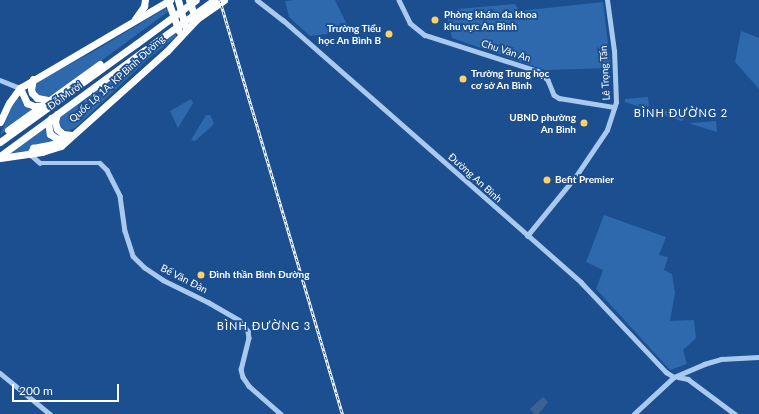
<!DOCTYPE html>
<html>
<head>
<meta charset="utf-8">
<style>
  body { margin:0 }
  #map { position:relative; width:759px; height:414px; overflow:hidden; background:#1b4f8f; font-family:Lato,sans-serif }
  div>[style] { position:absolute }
  .green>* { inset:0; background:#2e69ad }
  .water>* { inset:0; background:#3c6290 }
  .minor>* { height:4.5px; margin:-2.25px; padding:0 2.25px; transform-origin:2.25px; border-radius:2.25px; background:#a9c9ee }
  .highway>* { height:7px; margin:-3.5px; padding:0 3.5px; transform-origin:3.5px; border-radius:3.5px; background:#fff }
  .rail>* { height:2.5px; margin-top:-1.25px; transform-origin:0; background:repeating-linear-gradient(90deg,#1b4f8f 0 3px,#fff 0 6px); box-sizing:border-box; border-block:1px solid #fff }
  .highway-bridge>* { height:7px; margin:-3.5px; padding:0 3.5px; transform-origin:3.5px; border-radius:3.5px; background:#fff }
  .dots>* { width:11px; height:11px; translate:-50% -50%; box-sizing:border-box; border:2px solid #1b4f8f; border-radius:50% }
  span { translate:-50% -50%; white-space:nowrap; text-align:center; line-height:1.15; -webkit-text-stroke:3.5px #1b4f8f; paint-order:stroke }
  .poi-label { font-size:10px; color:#fff; font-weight:700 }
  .left { translate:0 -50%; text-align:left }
  .right { translate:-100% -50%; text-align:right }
  .street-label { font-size:10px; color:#fff }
  .neighbourhood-label { font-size:11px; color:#fff; letter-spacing:1px }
  .scale { position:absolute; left:12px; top:384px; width:107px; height:18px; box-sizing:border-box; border:2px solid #fff; border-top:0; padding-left:5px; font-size:12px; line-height:14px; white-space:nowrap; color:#fff; -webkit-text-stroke:3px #1b4f8f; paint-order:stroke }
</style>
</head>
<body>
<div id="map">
  <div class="green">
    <i style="clip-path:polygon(294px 0,335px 0,350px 31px,310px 36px,289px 17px,285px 1px)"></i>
    <i style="clip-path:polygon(603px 2px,611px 68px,545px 70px,452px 38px,445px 10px,515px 4px,519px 11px)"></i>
    <i style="clip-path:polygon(166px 8px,169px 11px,71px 83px,50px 96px,44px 98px,36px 96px,34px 89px,39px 81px,96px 50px)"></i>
    <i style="clip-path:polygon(176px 31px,176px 37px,149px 58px,75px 128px,68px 131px,61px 129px,58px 123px,63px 114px)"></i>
    <i style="clip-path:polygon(741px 31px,759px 38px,759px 89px,735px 62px)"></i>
    <i style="clip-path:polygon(16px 96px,22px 100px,32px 111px,0 135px)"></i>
    <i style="clip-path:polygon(648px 97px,649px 106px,646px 109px,625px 102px,625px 99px)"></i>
    <i style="clip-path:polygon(191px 99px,193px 103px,178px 128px,170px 111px)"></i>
    <i style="clip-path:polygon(683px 110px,684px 120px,681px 121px,659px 113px,659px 111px)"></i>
    <i style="clip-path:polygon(206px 115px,210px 115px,214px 123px,212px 126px,195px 141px,191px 140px)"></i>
    <i style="clip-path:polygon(716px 121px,717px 132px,691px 124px,691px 123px)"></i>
    <i style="clip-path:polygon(44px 128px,50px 137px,56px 142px,28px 151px,8px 153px)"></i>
    <i style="clip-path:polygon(604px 215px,666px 237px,659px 255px,668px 257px,664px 270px,672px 274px,675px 293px,670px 321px,694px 320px,696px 338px,683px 350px,687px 364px,670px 370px,596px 289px,603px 270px,586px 262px)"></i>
  </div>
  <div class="water">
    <i style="clip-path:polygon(543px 397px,548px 402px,542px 410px,538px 414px,534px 414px,530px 409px)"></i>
  </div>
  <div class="minor">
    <i style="left:257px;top:0;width:33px;rotate:38deg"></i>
    <i style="left:283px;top:20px;width:397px;rotate:41.3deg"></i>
    <i style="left:581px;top:282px;width:124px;rotate:46.6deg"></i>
    <i style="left:666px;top:372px;width:9px;rotate:32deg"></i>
    <i style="left:399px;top:0;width:25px;rotate:64deg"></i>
    <i style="left:410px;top:23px;width:19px;rotate:39deg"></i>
    <i style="left:425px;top:35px;width:119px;rotate:17.7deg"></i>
    <i style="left:538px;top:71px;width:13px;rotate:42deg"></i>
    <i style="left:548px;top:80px;width:16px;rotate:68deg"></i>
    <i style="left:554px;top:95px;width:6px;rotate:31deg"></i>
    <i style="left:559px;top:98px;width:56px;rotate:9.3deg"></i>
    <i style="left:0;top:80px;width:22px;rotate:22deg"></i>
    <i style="left:30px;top:154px;width:13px;rotate:42deg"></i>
    <i style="left:40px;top:163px;width:60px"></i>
    <i style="left:100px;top:163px;width:10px;rotate:45deg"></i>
    <i style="left:107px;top:170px;width:29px;rotate:63deg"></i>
    <i style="left:120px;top:196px;width:35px;rotate:82deg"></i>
    <i style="left:125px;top:231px;width:26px;rotate:72deg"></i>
    <i style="left:133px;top:256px;width:16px;rotate:45deg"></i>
    <i style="left:144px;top:267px;width:23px;rotate:34deg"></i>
    <i style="left:163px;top:280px;width:50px;rotate:26.1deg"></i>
    <i style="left:208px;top:302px;width:36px;rotate:30deg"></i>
    <i style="left:239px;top:320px;width:6px;rotate:51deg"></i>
    <i style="left:243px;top:325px;width:8px;rotate:50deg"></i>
    <i style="left:248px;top:331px;width:7px;rotate:82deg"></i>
    <i style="left:249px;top:338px;width:32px;rotate:104deg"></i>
    <i style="left:241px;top:369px;width:8px;rotate:76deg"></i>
    <i style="left:243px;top:377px;width:11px;rotate:56deg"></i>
    <i style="left:249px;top:386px;width:43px;rotate:41.2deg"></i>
    <i style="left:527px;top:236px;width:77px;rotate:-50.8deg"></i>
    <i style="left:576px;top:176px;width:55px;rotate:-56deg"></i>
    <i style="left:607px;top:130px;width:29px;rotate:-72deg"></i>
    <i style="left:616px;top:102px;width:51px;rotate:-92.2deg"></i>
    <i style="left:614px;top:51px;width:51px;rotate:-97.8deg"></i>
    <i style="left:0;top:373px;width:65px;rotate:39.4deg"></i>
    <i style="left:678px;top:377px;width:10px;rotate:11deg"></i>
    <i style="left:688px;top:379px;width:59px;rotate:36.7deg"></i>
    <i style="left:634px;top:414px;width:54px;rotate:-42.8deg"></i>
    <i style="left:674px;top:377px;width:33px;rotate:-23deg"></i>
    <i style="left:704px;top:364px;width:18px;rotate:-16deg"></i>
    <i style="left:721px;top:359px;width:38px;rotate:-3deg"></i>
  </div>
  <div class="highway">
    <i style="left:178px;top:0;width:28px;rotate:75deg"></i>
    <i style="left:189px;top:0;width:21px;rotate:71deg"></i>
    <i style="left:168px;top:1px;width:32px;rotate:70deg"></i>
    <i style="left:135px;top:19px;width:16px;rotate:-55deg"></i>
    <i style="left:144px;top:6px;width:6px;rotate:-81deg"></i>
    <i style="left:33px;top:79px;width:10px;rotate:101deg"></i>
    <i style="left:31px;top:89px;width:4px;rotate:76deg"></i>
    <i style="left:32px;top:93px;width:7px;rotate:45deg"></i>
    <i style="left:37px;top:98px;width:11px;rotate:10deg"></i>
    <i style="left:20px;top:88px;width:17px;rotate:65deg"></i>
    <i style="left:27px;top:103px;width:8px;rotate:23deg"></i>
    <i style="left:34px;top:106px;width:8px"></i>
    <i style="left:57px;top:114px;width:8px;rotate:104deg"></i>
    <i style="left:55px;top:122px;width:7px;rotate:74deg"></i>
    <i style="left:57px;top:129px;width:8px;rotate:40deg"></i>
    <i style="left:63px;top:134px;width:9px;rotate:6deg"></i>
    <i style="left:51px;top:118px;width:6px;rotate:121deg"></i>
    <i style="left:48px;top:123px;width:11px;rotate:80deg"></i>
    <i style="left:50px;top:134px;width:7px;rotate:34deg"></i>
    <i style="left:56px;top:138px;width:7px;rotate:16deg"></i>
    <i style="left:0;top:122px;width:21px;rotate:-65deg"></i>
    <i style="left:9px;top:103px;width:19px;rotate:-54deg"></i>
    <i style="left:20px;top:88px;width:174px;rotate:-30.4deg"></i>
    <i style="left:8px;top:130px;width:113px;rotate:-35.7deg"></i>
    <i style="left:0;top:142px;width:168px;rotate:-35.8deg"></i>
    <i style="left:30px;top:154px;width:7px;rotate:-63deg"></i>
    <i style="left:33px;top:148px;width:20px;rotate:-11deg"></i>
    <i style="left:53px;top:144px;width:15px;rotate:-23deg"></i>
    <i style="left:0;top:156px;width:176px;rotate:-36.2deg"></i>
    <i style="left:0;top:158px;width:42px;rotate:-8.1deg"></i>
    <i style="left:42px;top:152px;width:20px;rotate:-18deg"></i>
    <i style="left:61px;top:146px;width:142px;rotate:-41.9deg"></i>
    <i style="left:167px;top:51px;width:44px;rotate:-46.8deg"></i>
    <i style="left:197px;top:19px;width:33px;rotate:-35deg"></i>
  </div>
  <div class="rail">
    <i style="left:220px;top:0;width:432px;rotate:73.5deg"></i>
  </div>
  <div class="highway-bridge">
    <i style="left:136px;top:44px;width:74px;rotate:-36.3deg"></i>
    <i style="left:142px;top:52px;width:89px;rotate:-35.8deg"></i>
  </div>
  <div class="dots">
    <i style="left:435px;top:20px;background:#ffd166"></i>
    <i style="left:389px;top:34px;background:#ffd166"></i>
    <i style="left:463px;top:79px;background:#ffd166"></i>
    <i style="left:584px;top:123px;background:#ffd166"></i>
    <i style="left:547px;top:180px;background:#ffd166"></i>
    <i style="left:201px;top:275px;background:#ffd166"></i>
  </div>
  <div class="poi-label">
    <span class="left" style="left:444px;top:20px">Phòng khám đa khoa<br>khu vực An Bình</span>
    <span class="right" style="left:381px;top:34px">Trường Tiểu<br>học An Bình B</span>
    <span class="left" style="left:471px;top:79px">Trường Trung học<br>cơ sở An Bình</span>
    <span class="right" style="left:576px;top:123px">UBND phường<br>An Bình</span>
    <span class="left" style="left:555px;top:180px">Befit Premier</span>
    <span class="left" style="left:209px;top:275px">Đình thần Bình Đường</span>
  </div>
  <div class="street-label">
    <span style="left:506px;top:51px;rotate:18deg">Chu Văn An</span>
    <span style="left:605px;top:73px;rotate:-93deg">Lê Trọng Tấn</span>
    <span style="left:117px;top:79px;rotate:-42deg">Quốc Lộ 1A, KP.Bình Đường</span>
    <span style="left:65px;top:96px;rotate:-36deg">Đỗ Mười</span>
    <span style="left:475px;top:178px;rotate:42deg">Đường An Bình</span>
    <span style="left:184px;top:279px;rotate:27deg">Bế Văn Đàn</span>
  </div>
  <div class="neighbourhood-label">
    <span style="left:681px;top:113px">BÌNH ĐƯỜNG 2</span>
    <span style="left:264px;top:326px">BÌNH ĐƯỜNG 3</span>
  </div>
  <div class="scale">200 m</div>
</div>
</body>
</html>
